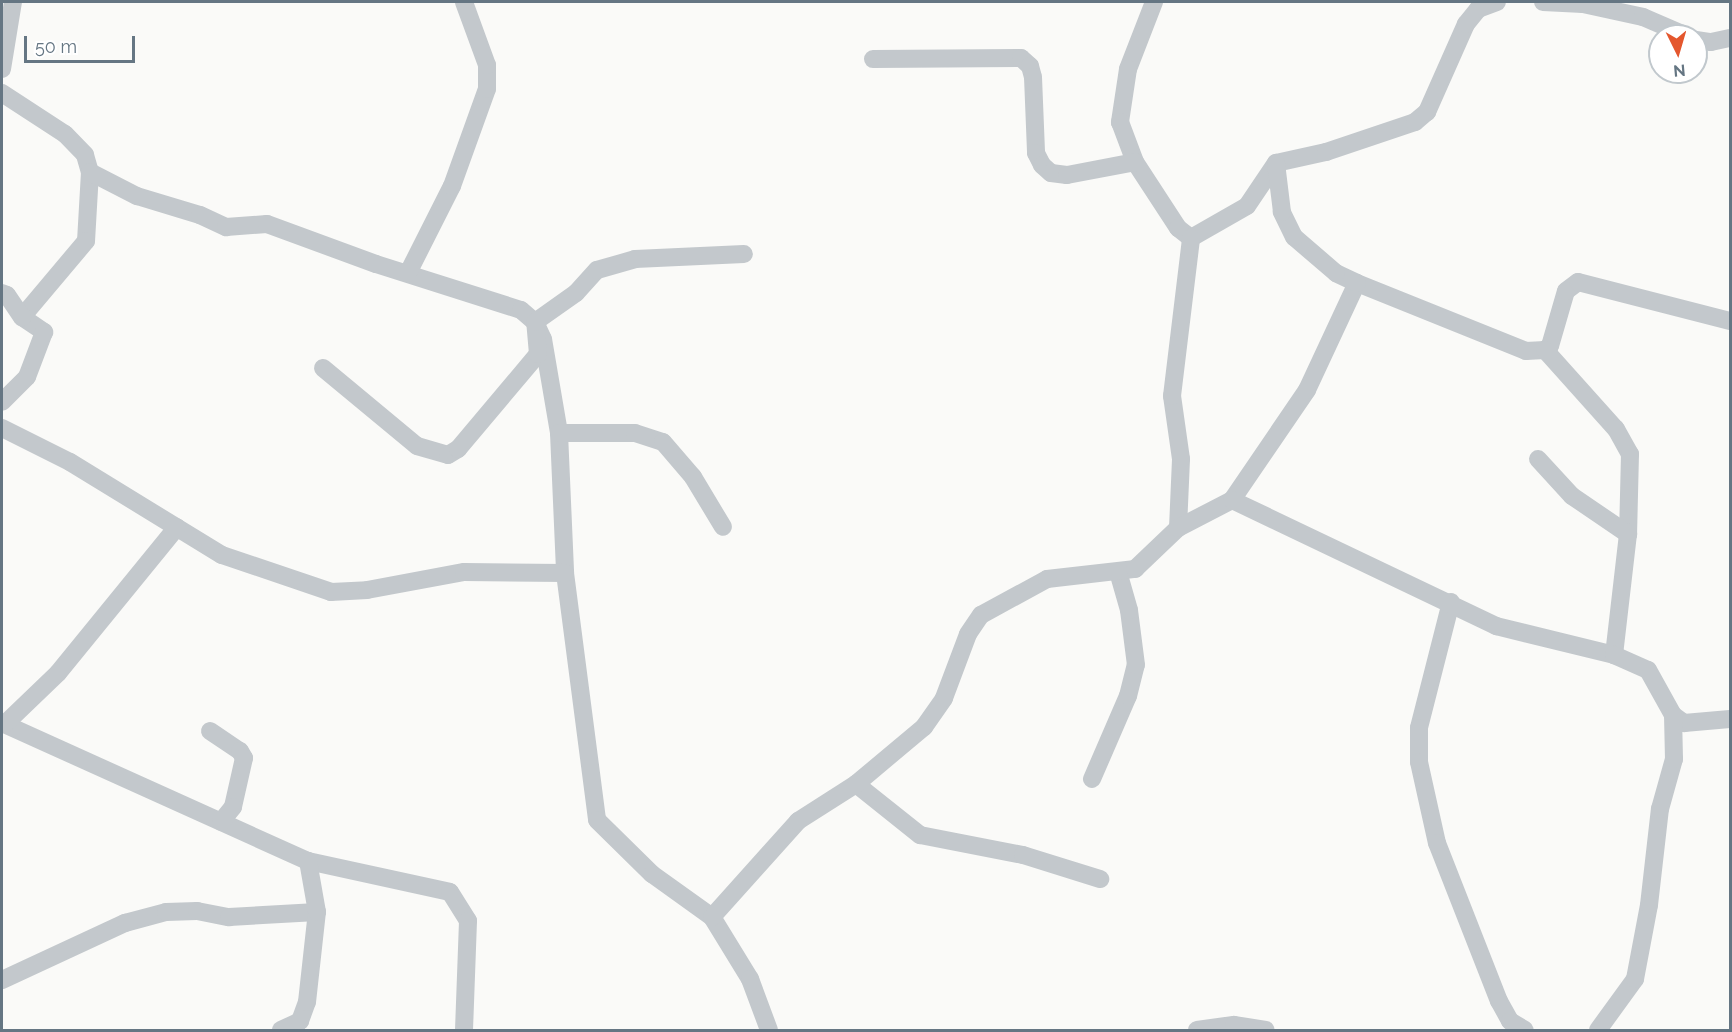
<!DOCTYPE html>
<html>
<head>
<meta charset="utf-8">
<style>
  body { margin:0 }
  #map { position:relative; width:1732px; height:1032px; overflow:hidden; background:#fafaf8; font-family:Raleway,sans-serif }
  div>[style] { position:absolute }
  .minor>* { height:18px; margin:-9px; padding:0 9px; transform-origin:9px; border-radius:9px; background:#c3c8cc }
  span { translate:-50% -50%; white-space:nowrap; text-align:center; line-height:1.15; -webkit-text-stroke:6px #fff; paint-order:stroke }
  .frame { position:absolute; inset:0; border:3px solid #657683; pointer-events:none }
  .north { position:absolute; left:1648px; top:24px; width:60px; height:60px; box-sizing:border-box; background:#fff; border:2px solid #c1c8cd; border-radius:50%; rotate:175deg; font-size:16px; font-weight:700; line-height:24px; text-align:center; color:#657683 }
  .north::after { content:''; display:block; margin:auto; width:21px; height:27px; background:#e4572e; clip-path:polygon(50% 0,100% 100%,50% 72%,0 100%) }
  .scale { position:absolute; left:24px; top:36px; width:111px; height:27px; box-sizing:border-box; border:3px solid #657683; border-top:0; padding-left:8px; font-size:18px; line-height:21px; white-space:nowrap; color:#657683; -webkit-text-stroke:4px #fff; paint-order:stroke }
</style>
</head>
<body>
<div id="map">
  <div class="minor">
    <i style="left:1154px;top:2px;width:72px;rotate:111.2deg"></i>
    <i style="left:1128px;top:69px;width:54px;rotate:98.6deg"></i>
    <i style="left:1120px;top:122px;width:43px;rotate:69.4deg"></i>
    <i style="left:1135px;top:162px;width:79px;rotate:56.9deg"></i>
    <i style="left:1178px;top:228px;width:16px;rotate:38deg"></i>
    <i style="left:1191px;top:238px;width:64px;rotate:-29.7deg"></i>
    <i style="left:1247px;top:206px;width:52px;rotate:-56deg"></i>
    <i style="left:1276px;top:163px;width:51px;rotate:-12.4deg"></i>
    <i style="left:1326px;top:152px;width:94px;rotate:-18.6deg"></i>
    <i style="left:1415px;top:122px;width:16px;rotate:-40deg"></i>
    <i style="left:1427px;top:112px;width:96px;rotate:-66.1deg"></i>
    <i style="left:1466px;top:24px;width:19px;rotate:-51deg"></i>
    <i style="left:1478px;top:9px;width:20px;rotate:-20deg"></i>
    <i style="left:1543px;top:2px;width:40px;rotate:2.9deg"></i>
    <i style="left:1583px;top:4px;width:61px;rotate:12.2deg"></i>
    <i style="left:1643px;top:17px;width:48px;rotate:23.4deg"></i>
    <i style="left:1696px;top:40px;width:15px;rotate:8deg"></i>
    <i style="left:1711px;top:42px;width:19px;rotate:-12deg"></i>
    <i style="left:873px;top:59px;width:148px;rotate:-0.4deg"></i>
    <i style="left:1021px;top:58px;width:12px;rotate:42deg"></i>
    <i style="left:1030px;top:66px;width:11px;rotate:75deg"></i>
    <i style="left:1033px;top:77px;width:76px;rotate:87.7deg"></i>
    <i style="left:1036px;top:153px;width:13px;rotate:63deg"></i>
    <i style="left:1042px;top:165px;width:12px;rotate:42deg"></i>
    <i style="left:1051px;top:173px;width:16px;rotate:7deg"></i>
    <i style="left:1067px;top:175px;width:69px;rotate:-10.8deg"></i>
    <i style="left:2px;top:69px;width:68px;rotate:-80.7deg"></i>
    <i style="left:2px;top:93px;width:75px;rotate:33.1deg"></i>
    <i style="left:65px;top:134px;width:29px;rotate:46deg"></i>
    <i style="left:85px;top:155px;width:18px;rotate:74deg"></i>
    <i style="left:90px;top:172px;width:69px;rotate:93.3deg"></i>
    <i style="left:86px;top:241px;width:99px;rotate:130.1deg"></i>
    <i style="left:22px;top:317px;width:27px;rotate:34deg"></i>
    <i style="left:44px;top:332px;width:48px;rotate:110.7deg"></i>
    <i style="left:27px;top:377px;width:35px;rotate:135deg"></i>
    <i style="left:90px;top:172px;width:53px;rotate:27.1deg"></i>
    <i style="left:137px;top:196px;width:66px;rotate:16.8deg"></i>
    <i style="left:200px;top:215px;width:29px;rotate:25deg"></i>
    <i style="left:226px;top:227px;width:41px;rotate:-4.2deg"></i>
    <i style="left:267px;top:224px;width:116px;rotate:20.2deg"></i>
    <i style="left:376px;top:264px;width:152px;rotate:17.6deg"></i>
    <i style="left:521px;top:310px;width:18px;rotate:41deg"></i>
    <i style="left:535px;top:322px;width:19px;rotate:65deg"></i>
    <i style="left:543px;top:339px;width:95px;rotate:80.3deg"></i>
    <i style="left:559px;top:433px;width:140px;rotate:87.5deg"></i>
    <i style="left:565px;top:573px;width:249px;rotate:82.6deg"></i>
    <i style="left:597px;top:820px;width:77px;rotate:44.5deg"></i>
    <i style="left:652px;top:874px;width:74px;rotate:35.6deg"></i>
    <i style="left:712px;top:917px;width:73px;rotate:58.5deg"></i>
    <i style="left:750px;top:979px;width:54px;rotate:69.6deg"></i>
    <i style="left:408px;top:273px;width:97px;rotate:-63.2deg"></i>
    <i style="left:452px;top:186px;width:103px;rotate:-70.2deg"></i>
    <i style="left:487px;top:89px;width:24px;rotate:-90deg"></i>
    <i style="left:487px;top:65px;width:67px;rotate:-110.1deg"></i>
    <i style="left:1357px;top:283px;width:182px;rotate:21.9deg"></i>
    <i style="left:1526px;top:351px;width:19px;rotate:-3deg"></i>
    <i style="left:1545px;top:350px;width:6px;rotate:-39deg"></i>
    <i style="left:1550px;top:346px;width:57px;rotate:-73.8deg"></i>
    <i style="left:1566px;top:291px;width:15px;rotate:-37deg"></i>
    <i style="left:1578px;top:282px;width:157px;rotate:14.4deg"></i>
    <i style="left:2px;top:293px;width:5px;rotate:22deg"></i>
    <i style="left:7px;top:295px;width:27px;rotate:56deg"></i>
    <i style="left:1545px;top:350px;width:106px;rotate:48.1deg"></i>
    <i style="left:1616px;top:429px;width:29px;rotate:61deg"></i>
    <i style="left:1630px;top:454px;width:80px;rotate:91.4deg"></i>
    <i style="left:1628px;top:534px;width:122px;rotate:96.6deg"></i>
    <i style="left:323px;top:368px;width:122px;rotate:39.7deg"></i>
    <i style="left:417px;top:446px;width:32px;rotate:16deg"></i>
    <i style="left:448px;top:455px;width:12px;rotate:-31deg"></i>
    <i style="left:458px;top:449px;width:124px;rotate:-49.9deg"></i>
    <i style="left:538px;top:354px;width:32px;rotate:-95deg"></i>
    <i style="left:535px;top:322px;width:50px;rotate:-35.3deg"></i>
    <i style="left:576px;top:293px;width:31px;rotate:-48deg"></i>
    <i style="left:597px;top:270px;width:40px;rotate:-16deg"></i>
    <i style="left:635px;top:259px;width:109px;rotate:-2.6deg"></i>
    <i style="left:2px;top:428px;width:76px;rotate:26.6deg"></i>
    <i style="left:70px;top:462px;width:178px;rotate:31.5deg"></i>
    <i style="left:222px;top:555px;width:115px;rotate:18.7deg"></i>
    <i style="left:331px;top:592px;width:36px;rotate:-3deg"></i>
    <i style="left:367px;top:590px;width:99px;rotate:-10.5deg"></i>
    <i style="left:464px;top:572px;width:101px;rotate:0.6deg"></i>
    <i style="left:559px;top:433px;width:76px"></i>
    <i style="left:635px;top:433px;width:29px;rotate:18deg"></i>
    <i style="left:663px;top:442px;width:46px;rotate:49.4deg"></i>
    <i style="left:693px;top:477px;width:58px;rotate:59deg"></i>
    <i style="left:1538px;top:459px;width:50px;rotate:47.4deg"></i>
    <i style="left:1572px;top:496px;width:68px;rotate:34.2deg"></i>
    <i style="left:1232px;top:500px;width:133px;rotate:-55.7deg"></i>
    <i style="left:1307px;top:390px;width:118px;rotate:-65deg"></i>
    <i style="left:1357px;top:283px;width:23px;rotate:-155deg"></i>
    <i style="left:1336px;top:273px;width:55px;rotate:-139.4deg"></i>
    <i style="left:1294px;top:237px;width:28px;rotate:-116deg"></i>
    <i style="left:1282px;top:212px;width:49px;rotate:-97deg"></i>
    <i style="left:1178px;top:528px;width:69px;rotate:-87.5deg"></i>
    <i style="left:1181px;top:459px;width:64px;rotate:-98.1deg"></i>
    <i style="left:1172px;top:396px;width:159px;rotate:-83.1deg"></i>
    <i style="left:1451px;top:602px;width:130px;rotate:104.3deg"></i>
    <i style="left:1419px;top:728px;width:34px;rotate:90deg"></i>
    <i style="left:1419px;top:762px;width:83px;rotate:77.5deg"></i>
    <i style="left:1437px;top:843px;width:170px;rotate:68.6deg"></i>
    <i style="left:1499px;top:1001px;width:23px;rotate:61deg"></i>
    <i style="left:1510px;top:1021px;width:17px;rotate:31deg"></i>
    <i style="left:2px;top:723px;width:336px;rotate:24.3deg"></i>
    <i style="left:308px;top:861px;width:145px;rotate:12.3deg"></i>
    <i style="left:450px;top:892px;width:34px;rotate:58deg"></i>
    <i style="left:468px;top:921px;width:109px;rotate:92.1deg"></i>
    <i style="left:5px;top:724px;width:74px;rotate:-43.9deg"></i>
    <i style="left:58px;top:673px;width:188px;rotate:-50.8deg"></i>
    <i style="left:210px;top:731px;width:36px;rotate:34deg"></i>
    <i style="left:240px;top:751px;width:8px;rotate:60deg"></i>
    <i style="left:244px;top:758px;width:50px;rotate:102.7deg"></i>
    <i style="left:233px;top:807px;width:19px;rotate:129deg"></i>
    <i style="left:1092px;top:779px;width:90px;rotate:-66.6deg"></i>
    <i style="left:1128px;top:696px;width:32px;rotate:-76deg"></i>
    <i style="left:1136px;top:665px;width:55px;rotate:-97.3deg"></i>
    <i style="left:1129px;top:610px;width:40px;rotate:-106deg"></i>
    <i style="left:856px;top:784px;width:82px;rotate:38.6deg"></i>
    <i style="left:920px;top:835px;width:105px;rotate:11deg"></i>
    <i style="left:1023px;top:855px;width:81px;rotate:17.3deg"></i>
    <i style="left:712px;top:917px;width:129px;rotate:-48.1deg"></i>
    <i style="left:798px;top:821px;width:69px;rotate:-32.5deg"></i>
    <i style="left:856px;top:784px;width:89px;rotate:-40deg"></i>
    <i style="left:924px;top:727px;width:35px;rotate:-55deg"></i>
    <i style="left:944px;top:698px;width:68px;rotate:-69.4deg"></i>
    <i style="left:968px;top:634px;width:23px;rotate:-56deg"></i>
    <i style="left:981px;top:615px;width:75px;rotate:-28.6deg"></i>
    <i style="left:1047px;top:579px;width:89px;rotate:-6.5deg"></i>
    <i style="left:1135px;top:569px;width:59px;rotate:-43.6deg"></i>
    <i style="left:1178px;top:528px;width:61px;rotate:-27.4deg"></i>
    <i style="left:1232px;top:500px;width:293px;rotate:25.5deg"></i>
    <i style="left:1496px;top:626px;width:122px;rotate:13.8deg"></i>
    <i style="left:1614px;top:655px;width:37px;rotate:24deg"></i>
    <i style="left:1648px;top:670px;width:51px;rotate:60.9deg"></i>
    <i style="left:1673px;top:715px;width:14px;rotate:36deg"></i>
    <i style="left:1684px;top:723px;width:46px;rotate:-5deg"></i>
    <i style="left:2px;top:980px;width:136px;rotate:-24.9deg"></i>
    <i style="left:125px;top:923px;width:42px;rotate:-15deg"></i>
    <i style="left:166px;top:912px;width:31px;rotate:-2deg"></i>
    <i style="left:197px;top:911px;width:33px;rotate:11deg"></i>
    <i style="left:229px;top:917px;width:88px;rotate:-3.3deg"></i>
    <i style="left:281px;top:1030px;width:21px;rotate:-25deg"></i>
    <i style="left:300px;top:1021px;width:20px;rotate:-70deg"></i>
    <i style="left:307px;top:1002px;width:91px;rotate:-83.7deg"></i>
    <i style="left:317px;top:912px;width:52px;rotate:-100deg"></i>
    <i style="left:1197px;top:1030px;width:37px;rotate:-8deg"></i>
    <i style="left:1234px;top:1025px;width:32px;rotate:9deg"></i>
    <i style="left:1598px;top:1030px;width:63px;rotate:-54deg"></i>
    <i style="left:1635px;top:979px;width:75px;rotate:-79.3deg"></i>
    <i style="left:1649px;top:905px;width:97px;rotate:-83.5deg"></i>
    <i style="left:1660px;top:809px;width:52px;rotate:-74.4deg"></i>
    <i style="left:1674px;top:759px;width:44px;rotate:-91.3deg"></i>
  </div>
  <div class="frame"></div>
  <div class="north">N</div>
  <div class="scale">50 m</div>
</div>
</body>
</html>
